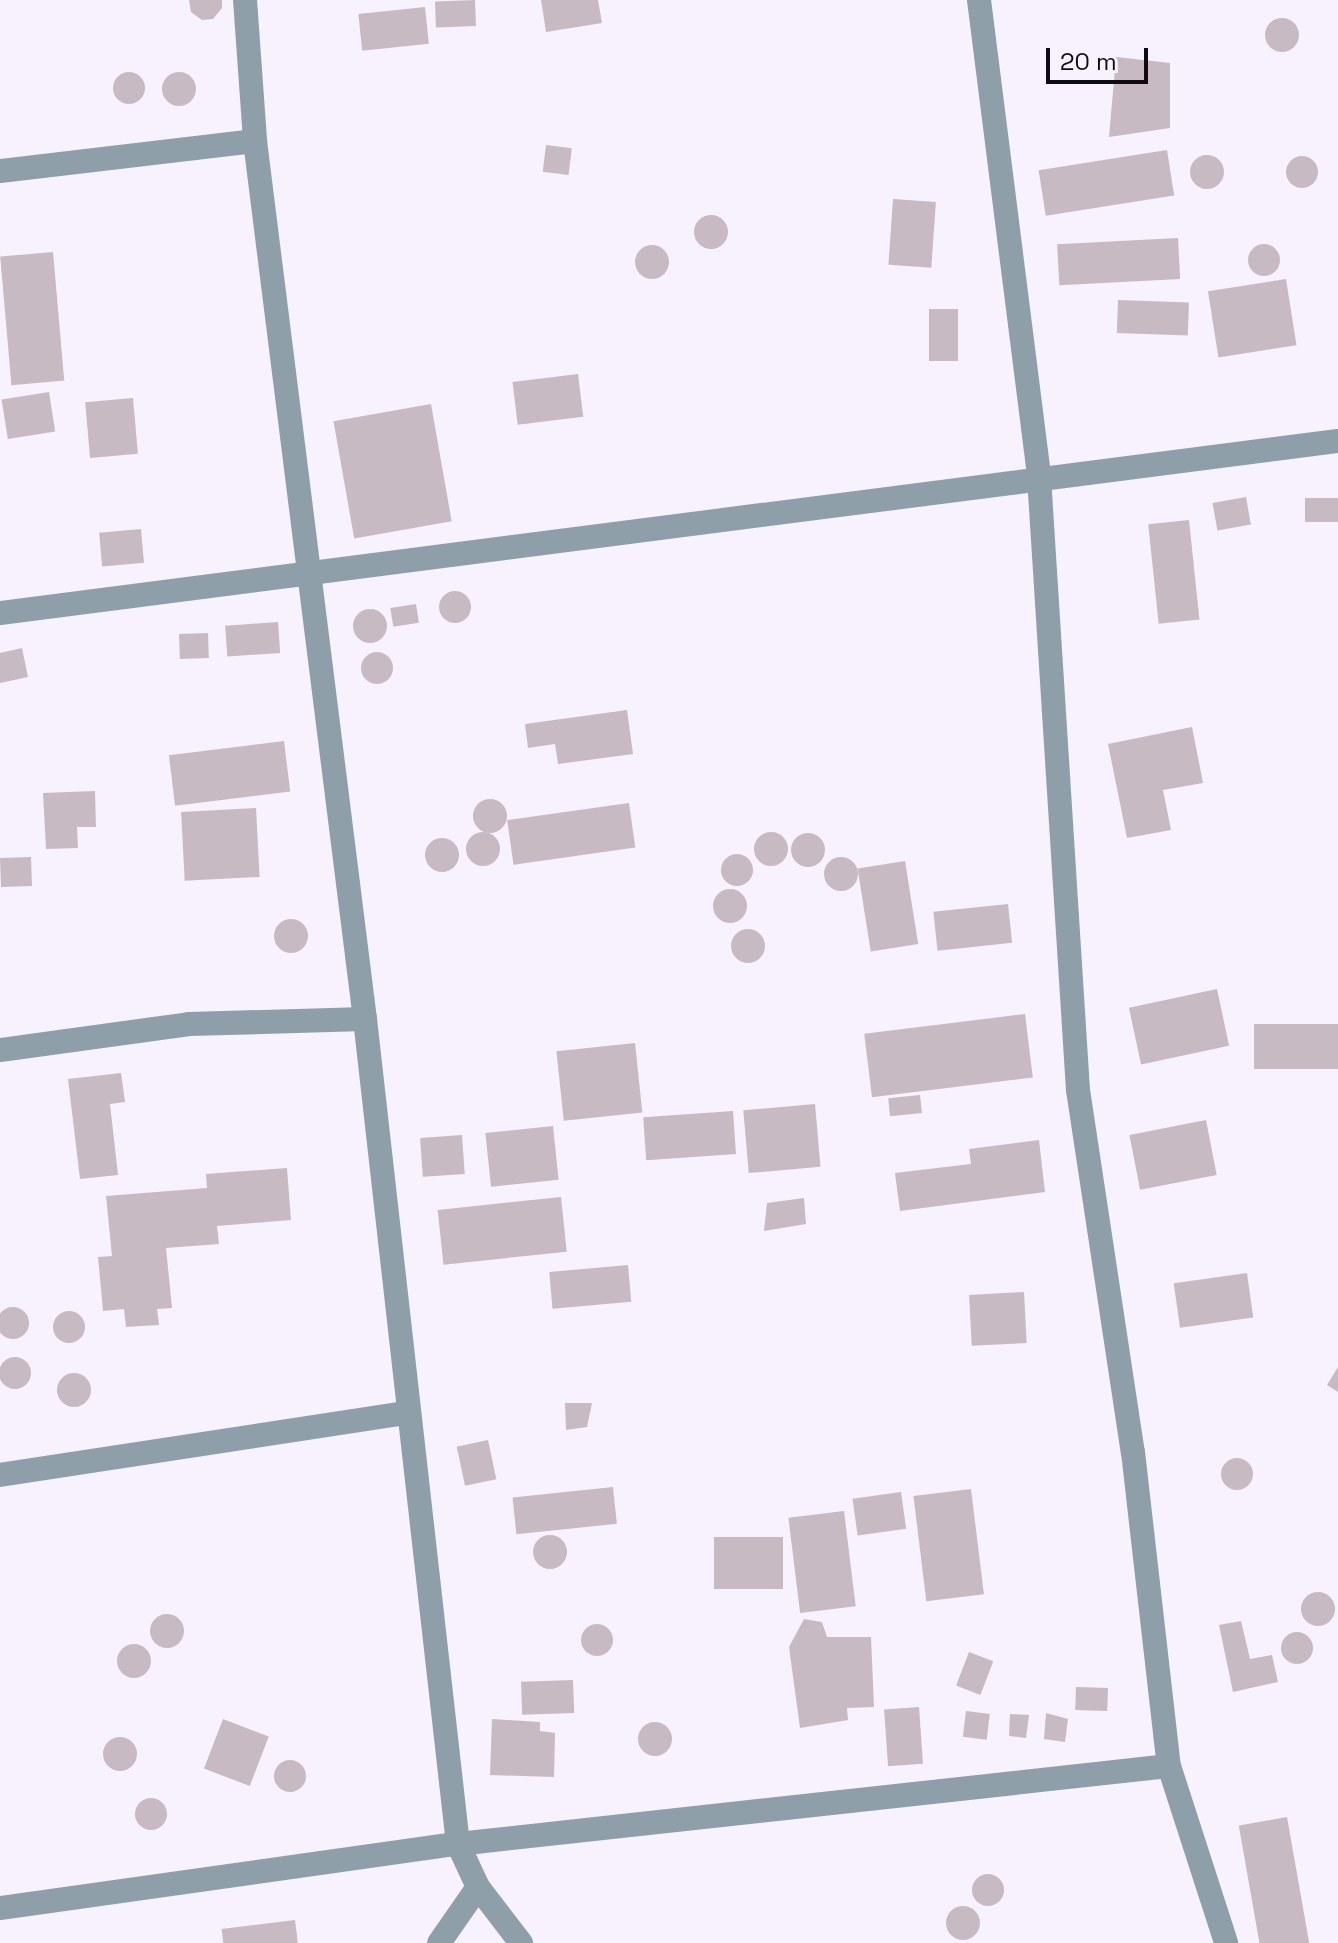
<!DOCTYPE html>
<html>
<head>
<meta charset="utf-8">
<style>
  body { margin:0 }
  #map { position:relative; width:1338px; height:1943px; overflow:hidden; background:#f8f1fe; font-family:"Space Grotesk",sans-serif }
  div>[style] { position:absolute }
  .building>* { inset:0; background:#c7bac3; transform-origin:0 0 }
  .round { border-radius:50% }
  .minor>* { height:24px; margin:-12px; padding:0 12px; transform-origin:12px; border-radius:12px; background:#8e9faa }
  span { translate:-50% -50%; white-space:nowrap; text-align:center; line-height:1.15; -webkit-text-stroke:7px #f8f1fe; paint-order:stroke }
  .scale { position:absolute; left:1046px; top:48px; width:102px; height:36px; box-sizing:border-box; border:4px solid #0e0c10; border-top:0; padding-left:10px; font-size:24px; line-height:28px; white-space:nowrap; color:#0e0c10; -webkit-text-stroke:6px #f8f1fe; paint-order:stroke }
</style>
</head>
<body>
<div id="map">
  <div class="building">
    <i style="clip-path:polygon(189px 0,222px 0,222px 8px,213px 19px,202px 20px,191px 12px)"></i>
    <i style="left:475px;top:0;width:26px;height:40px;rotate:88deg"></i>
    <i style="clip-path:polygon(541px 0,598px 0,602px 23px,546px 32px)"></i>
    <i style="left:425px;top:7px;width:37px;height:67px;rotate:84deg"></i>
    <i class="round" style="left:1265px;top:18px;width:34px;height:34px"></i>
    <i style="clip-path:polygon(1116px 57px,1170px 63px,1170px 128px,1109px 137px)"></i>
    <i class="round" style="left:113px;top:72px;width:32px;height:32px"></i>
    <i class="round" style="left:162px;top:72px;width:34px;height:34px"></i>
    <i style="left:546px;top:145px;width:26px;height:27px;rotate:7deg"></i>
    <i style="left:1167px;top:150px;width:46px;height:130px;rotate:81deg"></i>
    <i class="round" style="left:1190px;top:155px;width:34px;height:34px"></i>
    <i class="round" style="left:1286px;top:156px;width:32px;height:32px"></i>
    <i style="left:893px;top:199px;width:43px;height:66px;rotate:4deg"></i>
    <i class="round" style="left:694px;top:215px;width:34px;height:34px"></i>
    <i style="left:1178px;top:238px;width:41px;height:121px;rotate:87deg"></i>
    <i class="round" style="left:1248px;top:244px;width:32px;height:32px"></i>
    <i class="round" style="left:635px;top:245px;width:34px;height:34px"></i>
    <i style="left:53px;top:252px;width:129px;height:53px;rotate:85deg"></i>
    <i style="left:1286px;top:279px;width:67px;height:79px;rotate:81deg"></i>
    <i style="left:1118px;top:300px;width:71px;height:33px;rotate:2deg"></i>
    <i style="left:929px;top:309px;width:29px;height:52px"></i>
    <i style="left:578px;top:374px;width:43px;height:66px;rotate:83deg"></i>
    <i style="left:49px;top:392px;width:40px;height:48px;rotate:81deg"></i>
    <i style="left:133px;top:398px;width:56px;height:48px;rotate:85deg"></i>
    <i style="left:431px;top:404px;width:119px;height:99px;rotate:80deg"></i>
    <i style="left:1246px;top:497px;width:28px;height:34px;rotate:80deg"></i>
    <i style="left:1338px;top:498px;width:24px;height:33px;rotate:90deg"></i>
    <i style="left:1189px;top:520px;width:100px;height:41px;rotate:84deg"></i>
    <i style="left:141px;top:529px;width:34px;height:42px;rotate:85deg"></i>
    <i class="round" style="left:439px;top:591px;width:32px;height:32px"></i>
    <i style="left:416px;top:604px;width:19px;height:26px;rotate:81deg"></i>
    <i class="round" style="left:353px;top:609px;width:34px;height:34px"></i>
    <i style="left:278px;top:622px;width:31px;height:53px;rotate:86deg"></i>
    <i style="left:208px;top:633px;width:25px;height:29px;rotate:88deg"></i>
    <i style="clip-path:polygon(22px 648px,28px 677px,0 683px,0 653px)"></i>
    <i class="round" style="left:361px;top:652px;width:32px;height:32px"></i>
    <i style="clip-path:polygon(627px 710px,633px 754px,558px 764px,555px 744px,528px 748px,525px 724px)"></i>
    <i style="clip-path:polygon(1192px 727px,1203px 783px,1163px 790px,1171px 830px,1127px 838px,1108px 744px)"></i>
    <i style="left:284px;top:741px;width:51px;height:116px;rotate:83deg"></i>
    <i style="clip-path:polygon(95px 791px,96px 827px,77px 827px,78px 848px,46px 849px,43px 793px)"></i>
    <i class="round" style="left:473px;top:799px;width:34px;height:34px"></i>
    <i style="left:629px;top:803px;width:45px;height:123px;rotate:82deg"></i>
    <i style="left:256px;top:808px;width:69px;height:75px;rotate:87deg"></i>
    <i class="round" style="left:466px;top:832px;width:34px;height:34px"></i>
    <i class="round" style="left:754px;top:832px;width:34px;height:34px"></i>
    <i class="round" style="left:791px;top:833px;width:34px;height:34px"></i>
    <i class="round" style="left:425px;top:838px;width:34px;height:34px"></i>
    <i class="round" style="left:721px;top:854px;width:32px;height:32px"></i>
    <i style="left:31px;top:857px;width:29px;height:31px;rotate:88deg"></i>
    <i class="round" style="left:824px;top:857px;width:34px;height:34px"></i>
    <i style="left:905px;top:861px;width:84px;height:48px;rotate:81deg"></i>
    <i class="round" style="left:713px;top:889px;width:34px;height:34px"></i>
    <i style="left:1008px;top:904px;width:39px;height:75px;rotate:84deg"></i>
    <i class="round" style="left:274px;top:919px;width:34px;height:34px"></i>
    <i class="round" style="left:731px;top:929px;width:34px;height:34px"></i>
    <i style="left:1217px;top:989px;width:58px;height:90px;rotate:78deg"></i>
    <i style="left:1025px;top:1014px;width:64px;height:162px;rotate:83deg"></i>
    <i style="left:1338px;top:1024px;width:45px;height:84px;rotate:90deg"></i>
    <i style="left:635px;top:1043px;width:70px;height:79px;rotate:84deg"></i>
    <i style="clip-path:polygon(121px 1073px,125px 1102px,110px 1104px,118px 1175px,80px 1179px,68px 1079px)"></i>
    <i style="left:920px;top:1095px;width:18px;height:32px;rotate:84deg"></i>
    <i style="left:815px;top:1104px;width:63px;height:72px;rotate:85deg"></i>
    <i style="left:733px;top:1111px;width:43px;height:90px;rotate:86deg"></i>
    <i style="left:1206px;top:1120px;width:56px;height:78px;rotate:79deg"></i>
    <i style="left:553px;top:1126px;width:54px;height:68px;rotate:84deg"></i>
    <i style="left:462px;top:1135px;width:39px;height:42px;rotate:86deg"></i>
    <i style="clip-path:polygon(1039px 1140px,1045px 1192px,900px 1211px,895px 1173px,971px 1164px,969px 1149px)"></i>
    <i style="clip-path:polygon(287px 1168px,291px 1220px,217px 1226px,219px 1244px,166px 1248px,172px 1308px,157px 1309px,159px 1325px,126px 1327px,124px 1309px,103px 1311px,98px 1257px,112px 1256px,106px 1196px,207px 1188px,206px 1174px)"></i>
    <i style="left:561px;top:1197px;width:55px;height:124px;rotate:84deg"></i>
    <i style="clip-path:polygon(804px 1198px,806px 1224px,764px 1231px,767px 1203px)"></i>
    <i style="left:628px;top:1265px;width:37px;height:79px;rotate:85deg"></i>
    <i style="left:1247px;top:1273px;width:45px;height:74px;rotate:82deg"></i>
    <i style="left:1024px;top:1292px;width:51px;height:55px;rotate:87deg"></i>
    <i class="round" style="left:-3px;top:1307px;width:32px;height:32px"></i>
    <i class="round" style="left:53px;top:1311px;width:32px;height:32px"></i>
    <i class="round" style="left:-1px;top:1357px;width:32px;height:32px"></i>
    <i style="clip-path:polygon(1338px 1367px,1338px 1392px,1327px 1385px)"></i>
    <i class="round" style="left:57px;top:1373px;width:34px;height:34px"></i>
    <i style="clip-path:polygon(565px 1403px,592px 1403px,587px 1427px,566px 1430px)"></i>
    <i style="left:488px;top:1440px;width:40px;height:32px;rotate:78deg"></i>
    <i class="round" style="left:1221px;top:1458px;width:32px;height:32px"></i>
    <i style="left:613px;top:1487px;width:37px;height:101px;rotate:84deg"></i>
    <i style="left:971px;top:1489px;width:106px;height:58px;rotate:83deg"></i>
    <i style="left:901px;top:1492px;width:37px;height:49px;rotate:82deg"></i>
    <i style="left:844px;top:1511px;width:96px;height:56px;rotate:83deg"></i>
    <i class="round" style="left:533px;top:1535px;width:34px;height:34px"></i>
    <i style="left:714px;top:1537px;width:69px;height:52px"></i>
    <i class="round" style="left:1301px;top:1592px;width:34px;height:34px"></i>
    <i class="round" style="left:150px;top:1614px;width:34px;height:34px"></i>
    <i style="clip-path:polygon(804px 1619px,822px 1622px,827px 1637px,871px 1637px,874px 1707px,847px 1708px,848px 1720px,800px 1728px,789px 1647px)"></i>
    <i style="clip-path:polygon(1241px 1621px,1250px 1659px,1272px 1655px,1278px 1682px,1233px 1692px,1219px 1625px)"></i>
    <i class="round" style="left:581px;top:1624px;width:32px;height:32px"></i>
    <i class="round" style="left:1281px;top:1632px;width:32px;height:32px"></i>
    <i class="round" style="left:117px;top:1644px;width:34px;height:34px"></i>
    <i style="left:969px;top:1652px;width:26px;height:36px;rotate:21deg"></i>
    <i style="left:573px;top:1680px;width:33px;height:52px;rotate:88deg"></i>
    <i style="left:1076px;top:1687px;width:32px;height:23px;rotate:2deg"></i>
    <i style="left:919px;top:1707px;width:57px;height:35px;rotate:86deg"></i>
    <i style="left:966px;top:1711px;width:24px;height:26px;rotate:7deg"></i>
    <i style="clip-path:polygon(1046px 1713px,1068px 1719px,1065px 1742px,1044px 1739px)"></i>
    <i style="clip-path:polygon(1010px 1714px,1029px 1715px,1026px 1738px,1009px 1736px)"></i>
    <i style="left:223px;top:1719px;width:49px;height:53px;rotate:21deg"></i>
    <i style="clip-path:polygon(492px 1719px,540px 1722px,540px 1731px,555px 1733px,554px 1777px,490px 1775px)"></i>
    <i class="round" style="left:638px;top:1722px;width:34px;height:34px"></i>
    <i class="round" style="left:103px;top:1737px;width:34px;height:34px"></i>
    <i class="round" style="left:274px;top:1760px;width:32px;height:32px"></i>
    <i class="round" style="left:135px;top:1798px;width:32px;height:32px"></i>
    <i style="left:1287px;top:1817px;width:128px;height:49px;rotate:80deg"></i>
    <i class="round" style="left:972px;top:1874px;width:32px;height:32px"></i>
    <i class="round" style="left:946px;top:1906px;width:34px;height:34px"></i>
    <i style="left:295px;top:1920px;width:23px;height:74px;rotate:83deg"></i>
  </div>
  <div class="minor">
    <i style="left:245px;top:0;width:141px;rotate:85.9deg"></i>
    <i style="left:255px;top:141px;width:885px;rotate:82.86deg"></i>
    <i style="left:365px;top:1019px;width:830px;rotate:83.57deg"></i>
    <i style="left:458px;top:1844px;width:47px;rotate:65.1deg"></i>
    <i style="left:478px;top:1887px;width:71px;rotate:52.5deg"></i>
    <i style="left:979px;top:0;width:481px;rotate:82.8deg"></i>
    <i style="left:1039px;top:477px;width:614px;rotate:86.36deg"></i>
    <i style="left:1078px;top:1090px;width:366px;rotate:81.4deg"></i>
    <i style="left:1133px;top:1452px;width:316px;rotate:83.5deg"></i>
    <i style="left:1169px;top:1766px;width:186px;rotate:72.1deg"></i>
    <i style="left:0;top:171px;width:257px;rotate:-6.7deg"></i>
    <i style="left:0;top:613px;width:1349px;rotate:-7.33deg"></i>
    <i style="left:0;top:1050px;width:191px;rotate:-7.8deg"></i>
    <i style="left:189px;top:1024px;width:176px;rotate:-1.6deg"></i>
    <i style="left:0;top:1475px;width:411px;rotate:-8.7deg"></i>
    <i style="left:0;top:1908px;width:462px;rotate:-8deg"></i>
    <i style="left:458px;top:1844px;width:715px;rotate:-6.26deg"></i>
    <i style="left:439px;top:1943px;width:68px;rotate:-55.1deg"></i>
  </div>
  <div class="scale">20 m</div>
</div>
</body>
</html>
